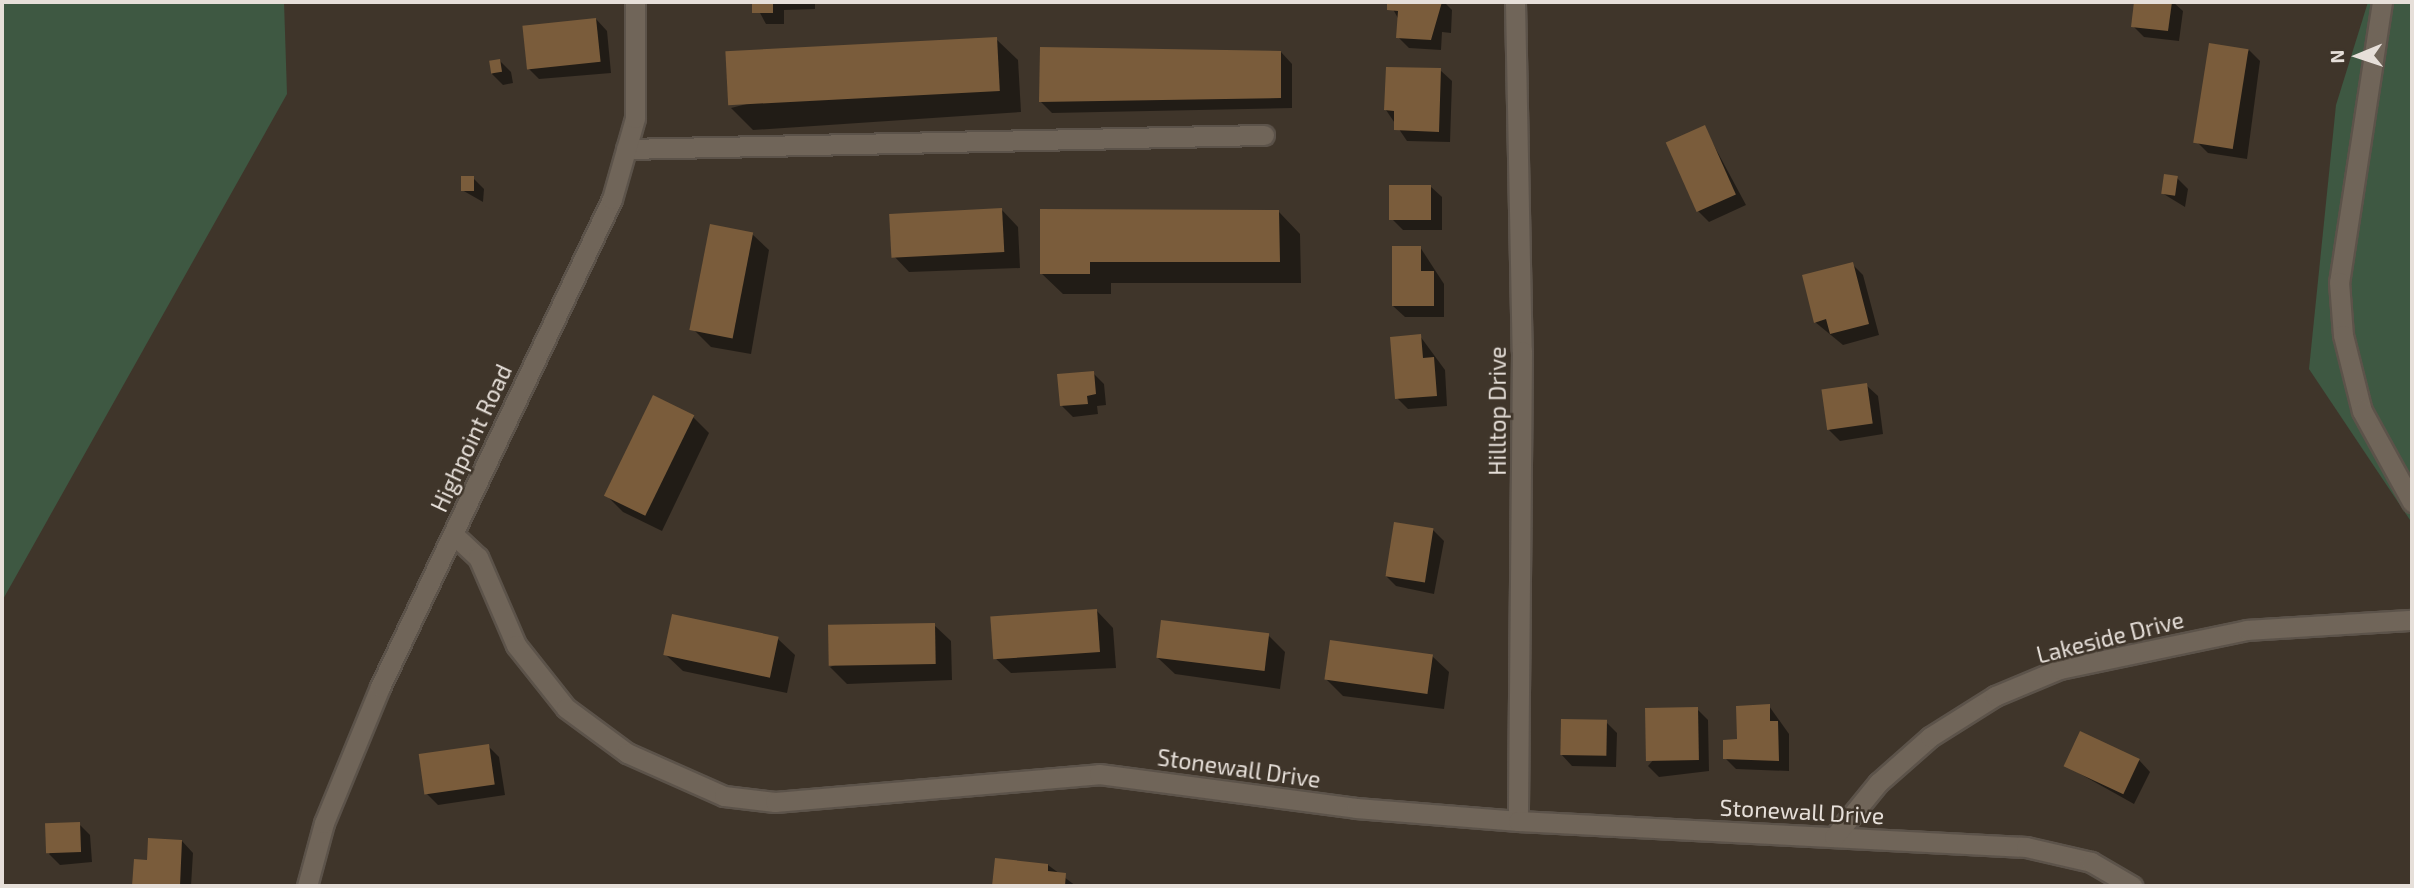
<!DOCTYPE html>
<html>
<head>
<meta charset="utf-8">
<style>
  body { margin:0 }
  #map { position:relative; width:2414px; height:888px; overflow:hidden; background:#3f352a; font-family:"Exo 2",sans-serif }
  div>[style] { position:absolute }
  .green>* { inset:0; background:#3e5842 }
  .shadow>* { inset:0; background:#0007 }
  .building>* { inset:0; background:#7a5c3b; transform-origin:0 0 }
  .roads { filter:drop-shadow(2px 0 #5c534a) drop-shadow(-2px 0 #5c534a) drop-shadow(0 2px #5c534a) drop-shadow(0 -2px #5c534a) }
  .minor>* { height:19px; margin:-9.5px; padding:0 9.5px; transform-origin:9.5px; border-radius:9.5px; background:#706559 }
  .tertiary>* { height:19px; margin:-9.5px; padding:0 9.5px; transform-origin:9.5px; border-radius:9.5px; background:#706559 }
  span { translate:-50% -50%; white-space:nowrap; text-align:center; line-height:1.15; -webkit-text-stroke:5px #3f352a; paint-order:stroke }
  .street-label { font-size:23px; color:#e6dfd9 }
  .frame { position:absolute; inset:0; border:4px solid #e6dfd9; pointer-events:none }
  .north { position:absolute; left:2323px; top:21px; width:70px; height:70px; -webkit-text-stroke:5px #3f352a; paint-order:stroke; rotate:268deg; font-size:19px; font-weight:700; line-height:28px; text-align:center; color:#e6dfd9 }
  .north::after { content:''; display:block; margin:auto; width:24px; height:32px; background:#e6dfd9; clip-path:polygon(50% 0,100% 100%,50% 72%,0 100%) }
</style>
</head>
<body>
<div id="map">
  <div class="green">
    <i style="clip-path:polygon(2px 2px,284px 2px,287px 94px,2px 601px)"></i>
    <i style="clip-path:polygon(2368px 2px,2412px 2px,2412px 523px,2309px 369px,2336px 105px)"></i>
  </div>
  <div class="shadow">
    <i style="clip-path:polygon(754px 2px,815px 2px,815px 9px,784px 10px,784px 24px,766px 24px)"></i>
    <i style="clip-path:polygon(1389px 2px,1444px 2px,1452px 10px,1451px 33px,1442px 32px,1441px 50px,1409px 48px,1398px 37px,1399px 20px)"></i>
    <i style="clip-path:polygon(2136px 2px,2173px 2px,2183px 11px,2179px 41px,2144px 37px,2133px 26px)"></i>
    <i style="clip-path:polygon(596px 19px,607px 31px,611px 73px,539px 79px,528px 68px)"></i>
    <i style="clip-path:polygon(996px 39px,1018px 60px,1021px 112px,753px 130px,731px 108px)"></i>
    <i style="clip-path:polygon(2249px 50px,2260px 61px,2247px 159px,2208px 153px,2197px 142px)"></i>
    <i style="clip-path:polygon(1281px 52px,1292px 64px,1292px 108px,1052px 113px,1041px 102px)"></i>
    <i style="clip-path:polygon(500px 61px,511px 72px,513px 83px,503px 85px,492px 74px)"></i>
    <i style="clip-path:polygon(1440px 70px,1452px 81px,1450px 142px,1407px 141px,1386px 110px)"></i>
    <i style="clip-path:polygon(1704px 127px,1746px 205px,1709px 222px,1698px 211px)"></i>
    <i style="clip-path:polygon(473px 178px,484px 189px,483px 202px,462px 190px)"></i>
    <i style="clip-path:polygon(2177px 178px,2188px 189px,2185px 207px,2162px 193px)"></i>
    <i style="clip-path:polygon(1430px 186px,1442px 197px,1442px 230px,1403px 230px,1392px 219px)"></i>
    <i style="clip-path:polygon(1002px 210px,1018px 227px,1020px 268px,909px 272px,893px 255px)"></i>
    <i style="clip-path:polygon(1279px 212px,1300px 234px,1301px 283px,1111px 283px,1111px 294px,1063px 294px,1041px 273px)"></i>
    <i style="clip-path:polygon(752px 234px,769px 250px,751px 354px,711px 347px,695px 331px)"></i>
    <i style="clip-path:polygon(1420px 247px,1444px 284px,1444px 317px,1405px 317px,1393px 306px)"></i>
    <i style="clip-path:polygon(1852px 264px,1863px 275px,1879px 335px,1843px 345px,1815px 322px)"></i>
    <i style="clip-path:polygon(1420px 336px,1445px 370px,1447px 406px,1408px 409px,1397px 398px)"></i>
    <i style="clip-path:polygon(1093px 373px,1104px 384px,1106px 405px,1097px 406px,1098px 414px,1073px 417px,1062px 406px)"></i>
    <i style="clip-path:polygon(1866px 385px,1878px 396px,1883px 434px,1840px 441px,1829px 430px)"></i>
    <i style="clip-path:polygon(693px 417px,709px 433px,662px 531px,623px 512px,607px 496px)"></i>
    <i style="clip-path:polygon(1433px 530px,1444px 541px,1434px 594px,1396px 586px,1385px 575px)"></i>
    <i style="clip-path:polygon(1097px 611px,1113px 628px,1116px 668px,1011px 673px,994px 657px)"></i>
    <i style="clip-path:polygon(934px 625px,951px 641px,952px 680px,847px 684px,830px 667px)"></i>
    <i style="clip-path:polygon(1268px 635px,1285px 652px,1280px 689px,1175px 674px,1158px 658px)"></i>
    <i style="clip-path:polygon(778px 639px,795px 655px,787px 693px,683px 671px,666px 655px)"></i>
    <i style="clip-path:polygon(1432px 656px,1449px 672px,1444px 709px,1343px 696px,1326px 679px)"></i>
    <i style="clip-path:polygon(1769px 706px,1789px 734px,1789px 771px,1736px 769px,1725px 758px)"></i>
    <i style="clip-path:polygon(1697px 709px,1708px 720px,1709px 771px,1659px 777px,1648px 766px)"></i>
    <i style="clip-path:polygon(1606px 722px,1617px 733px,1616px 767px,1572px 766px,1561px 754px)"></i>
    <i style="clip-path:polygon(488px 746px,499px 757px,505px 795px,438px 805px,427px 794px)"></i>
    <i style="clip-path:polygon(2139px 760px,2150px 772px,2134px 804px,2066px 766px)"></i>
    <i style="clip-path:polygon(79px 824px,90px 835px,92px 862px,60px 865px,49px 854px)"></i>
    <i style="clip-path:polygon(182px 841px,193px 853px,191px 886px,134px 886px,136px 861px,149px 862px)"></i>
    <i style="clip-path:polygon(996px 860px,1048px 865px,1076px 886px,994px 886px)"></i>
  </div>
  <div class="building">
    <i style="left:752px;top:2px;width:21px;height:11px"></i>
    <i style="clip-path:polygon(1387px 2px,1442px 2px,1431px 40px,1396px 38px,1398px 11px,1387px 10px)"></i>
    <i style="clip-path:polygon(2134px 2px,2172px 2px,2168px 31px,2131px 27px)"></i>
    <i style="left:596px;top:18px;width:44px;height:74px;rotate:84deg"></i>
    <i style="left:997px;top:37px;width:54px;height:272px;rotate:87deg"></i>
    <i style="left:2209px;top:43px;width:40px;height:101px;rotate:9deg"></i>
    <i style="clip-path:polygon(1040px 47px,1281px 51px,1281px 98px,1039px 102px)"></i>
    <i style="left:500px;top:59px;width:13px;height:11px;rotate:81deg"></i>
    <i style="clip-path:polygon(1386px 67px,1441px 68px,1439px 132px,1394px 130px,1394px 111px,1384px 110px)"></i>
    <i style="left:1705px;top:125px;width:76px;height:43px;rotate:66deg"></i>
    <i style="left:2164px;top:174px;width:14px;height:20px;rotate:8deg"></i>
    <i style="left:461px;top:176px;width:13px;height:15px"></i>
    <i style="left:1389px;top:185px;width:42px;height:35px"></i>
    <i style="left:1002px;top:208px;width:44px;height:113px;rotate:87deg"></i>
    <i style="clip-path:polygon(1040px 209px,1279px 210px,1280px 262px,1090px 262px,1090px 274px,1040px 274px)"></i>
    <i style="left:710px;top:224px;width:44px;height:108px;rotate:11deg"></i>
    <i style="clip-path:polygon(1392px 246px,1421px 246px,1421px 271px,1434px 271px,1434px 306px,1392px 306px)"></i>
    <i style="clip-path:polygon(1853px 262px,1869px 324px,1830px 334px,1826px 319px,1814px 323px,1802px 275px)"></i>
    <i style="clip-path:polygon(1421px 334px,1423px 358px,1434px 357px,1437px 396px,1395px 399px,1390px 337px)"></i>
    <i style="clip-path:polygon(1094px 371px,1096px 394px,1087px 396px,1088px 404px,1060px 406px,1057px 374px)"></i>
    <i style="left:1867px;top:383px;width:41px;height:46px;rotate:82deg"></i>
    <i style="left:653px;top:395px;width:46px;height:112px;rotate:26deg"></i>
    <i style="left:1394px;top:522px;width:40px;height:55px;rotate:9deg"></i>
    <i style="left:1097px;top:609px;width:43px;height:107px;rotate:86deg"></i>
    <i style="left:672px;top:614px;width:109px;height:42px;rotate:12deg"></i>
    <i style="left:1161px;top:620px;width:109px;height:38px;rotate:7deg"></i>
    <i style="left:935px;top:623px;width:41px;height:107px;rotate:89deg"></i>
    <i style="left:1330px;top:640px;width:104px;height:40px;rotate:8deg"></i>
    <i style="clip-path:polygon(1770px 704px,1770px 721px,1778px 721px,1779px 761px,1723px 759px,1723px 740px,1737px 739px,1736px 706px)"></i>
    <i style="left:1698px;top:707px;width:53px;height:53px;rotate:89deg"></i>
    <i style="left:1561px;top:719px;width:46px;height:36px;rotate:1deg"></i>
    <i style="left:2080px;top:731px;width:66px;height:39px;rotate:25deg"></i>
    <i style="left:489px;top:744px;width:41px;height:71px;rotate:82deg"></i>
    <i style="left:80px;top:822px;width:30px;height:35px;rotate:88deg"></i>
    <i style="clip-path:polygon(148px 838px,182px 840px,180px 886px,132px 886px,134px 859px,147px 860px)"></i>
    <i style="clip-path:polygon(995px 858px,1048px 864px,1048px 871px,1066px 873px,1065px 886px,992px 886px)"></i>
  </div>
  <div class="roads">
    <div class="minor">
      <i style="left:1515px;top:2px;width:349px;rotate:88.9deg"></i>
      <i style="left:1522px;top:351px;width:470px;rotate:90.5deg"></i>
      <i style="left:2382px;top:2px;width:283px;rotate:98.7deg"></i>
      <i style="left:2339px;top:282px;width:53px;rotate:85.7deg"></i>
      <i style="left:2343px;top:335px;width:78px;rotate:76deg"></i>
      <i style="left:2362px;top:411px;width:104px;rotate:61.2deg"></i>
      <i style="left:626px;top:149px;width:638px;rotate:-1.26deg"></i>
      <i style="left:453px;top:534px;width:34px;rotate:43deg"></i>
      <i style="left:478px;top:557px;width:96px;rotate:66.6deg"></i>
      <i style="left:516px;top:645px;width:80px;rotate:51.6deg"></i>
      <i style="left:566px;top:708px;width:76px;rotate:36.4deg"></i>
      <i style="left:627px;top:753px;width:106px;rotate:23.9deg"></i>
      <i style="left:724px;top:796px;width:51px;rotate:6.7deg"></i>
      <i style="left:775px;top:802px;width:325px;rotate:-4.9deg"></i>
      <i style="left:1099px;top:774px;width:259px;rotate:7.5deg"></i>
      <i style="left:1356px;top:808px;width:163px;rotate:4.6deg"></i>
      <i style="left:1518px;top:821px;width:509px;rotate:2.93deg"></i>
      <i style="left:2026px;top:847px;width:67px;rotate:13deg"></i>
      <i style="left:2091px;top:862px;width:48px;rotate:30.3deg"></i>
      <i style="left:1834px;top:837px;width:70px;rotate:-50.8deg"></i>
      <i style="left:1878px;top:783px;width:69px;rotate:-41.5deg"></i>
      <i style="left:1930px;top:737px;width:77px;rotate:-32.2deg"></i>
      <i style="left:1995px;top:696px;width:70px;rotate:-22.6deg"></i>
      <i style="left:2060px;top:669px;width:191px;rotate:-11.8deg"></i>
      <i style="left:2247px;top:630px;width:165px;rotate:-3.5deg"></i>
    </div>
    <div class="tertiary">
      <i style="left:307px;top:886px;width:65px;rotate:-74.9deg"></i>
      <i style="left:324px;top:823px;width:147px;rotate:-67.6deg"></i>
      <i style="left:380px;top:687px;width:540px;rotate:-64.57deg"></i>
      <i style="left:612px;top:199px;width:84px;rotate:-74.1deg"></i>
      <i style="left:635px;top:118px;width:116px;rotate:-90deg"></i>
    </div>
  </div>
  <div class="street-label">
    <span style="left:1497px;top:411px;rotate:-90deg">Hilltop Drive</span>
    <span style="left:471px;top:438px;rotate:-65deg">Highpoint Road</span>
    <span style="left:2110px;top:637px;rotate:-14deg">Lakeside Drive</span>
    <span style="left:1239px;top:768px;rotate:8deg">Stonewall Drive</span>
    <span style="left:1802px;top:811px;rotate:3deg">Stonewall Drive</span>
  </div>
  <div class="frame"></div>
  <div class="north">N</div>
</div>
</body>
</html>
